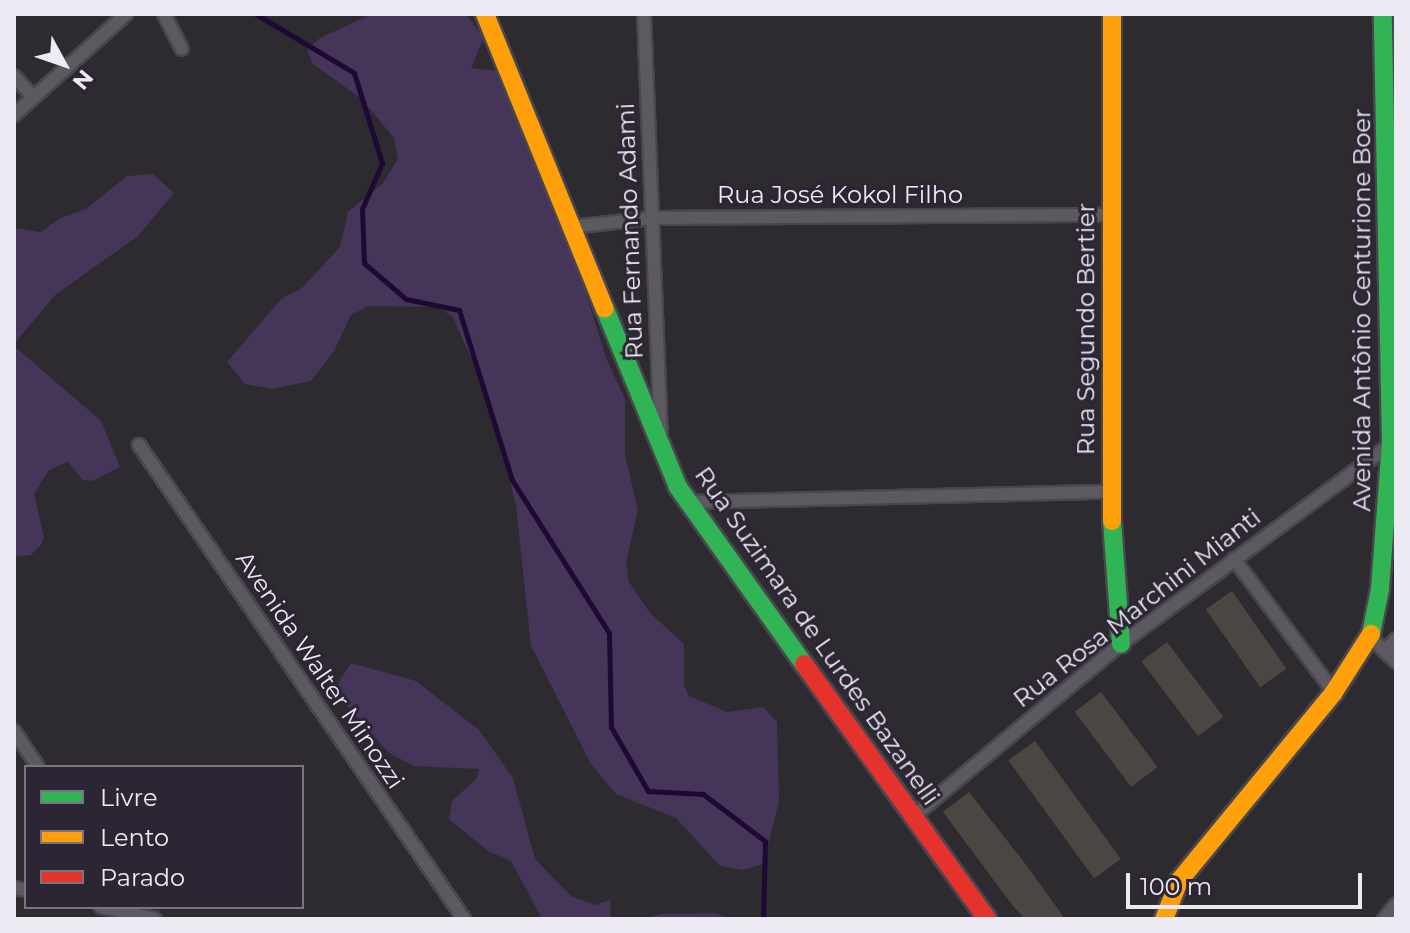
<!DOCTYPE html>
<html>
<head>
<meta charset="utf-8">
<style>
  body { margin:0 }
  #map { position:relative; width:1410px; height:933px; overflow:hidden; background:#2d2a30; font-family:Montserrat,sans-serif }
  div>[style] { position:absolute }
  .green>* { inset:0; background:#453559 }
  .stream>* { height:5px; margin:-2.5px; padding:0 2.5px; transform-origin:2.5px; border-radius:2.5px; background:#1f0834 }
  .building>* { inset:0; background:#4c4642; transform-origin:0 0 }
  .roads { filter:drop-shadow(2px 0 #49464d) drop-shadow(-2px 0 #49464d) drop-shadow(0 2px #49464d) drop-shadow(0 -2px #49464d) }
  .street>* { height:12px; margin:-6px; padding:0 6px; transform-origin:6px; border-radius:6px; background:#5c5a60 }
  .fast>* { height:18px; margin:-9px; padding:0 9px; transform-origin:9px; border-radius:9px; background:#30b455 }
  .slow>* { height:18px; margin:-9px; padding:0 9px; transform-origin:9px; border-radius:9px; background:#ff9f0a }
  .jam>* { height:18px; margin:-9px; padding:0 9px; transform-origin:9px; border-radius:9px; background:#e5322d }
  span { translate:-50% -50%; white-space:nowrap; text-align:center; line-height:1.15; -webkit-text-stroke:6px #2c2634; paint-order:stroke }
  .street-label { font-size:24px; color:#eeeaf4 }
  .frame { position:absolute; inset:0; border:16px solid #eeeaf4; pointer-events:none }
  .legend { position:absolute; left:24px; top:765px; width:280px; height:144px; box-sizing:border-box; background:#2c2634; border:2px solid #7a7481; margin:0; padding:10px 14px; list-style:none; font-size:24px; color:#eeeaf4 }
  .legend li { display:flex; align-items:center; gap:16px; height:40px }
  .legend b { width:40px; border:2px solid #7a7481 }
  .north { position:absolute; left:24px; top:24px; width:80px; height:80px; -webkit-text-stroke:6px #2c2634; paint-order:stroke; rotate:130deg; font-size:22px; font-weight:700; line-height:32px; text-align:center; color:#eeeaf4 }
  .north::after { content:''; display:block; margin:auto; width:28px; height:36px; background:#eeeaf4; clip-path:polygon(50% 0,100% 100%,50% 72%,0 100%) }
  .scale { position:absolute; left:1126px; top:873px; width:236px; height:36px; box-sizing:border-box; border:4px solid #eeeaf4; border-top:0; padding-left:10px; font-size:24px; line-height:28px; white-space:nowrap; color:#eeeaf4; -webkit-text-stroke:6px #2c2634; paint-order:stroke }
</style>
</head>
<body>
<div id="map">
  <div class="green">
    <i style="clip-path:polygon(372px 14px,466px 14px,484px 38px,471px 68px,498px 71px,510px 86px,578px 267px,606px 358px,625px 399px,625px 455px,638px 510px,626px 562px,629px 582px,650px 613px,684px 644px,684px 685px,689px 696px,727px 712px,763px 707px,777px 722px,779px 802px,763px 864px,743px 870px,720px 866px,676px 818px,616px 794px,591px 764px,531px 646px,516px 506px,490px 399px,452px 316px,437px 307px,369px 306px,351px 315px,334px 351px,311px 381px,301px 383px,272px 389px,245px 384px,227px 362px,282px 298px,301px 289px,340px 247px,348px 212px,383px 183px,398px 159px,394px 138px,362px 99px,313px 64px,307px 50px,320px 38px)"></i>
    <i style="clip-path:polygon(153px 174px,174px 193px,138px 236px,55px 295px,14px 344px,14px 228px,41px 232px,60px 218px,86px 209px,127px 176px)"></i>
    <i style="clip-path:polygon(14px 346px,101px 421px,120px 467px,92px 481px,83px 480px,68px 462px,49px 470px,34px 494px,44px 537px,41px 545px,31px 555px,14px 557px)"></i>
    <i style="clip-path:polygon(351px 663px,416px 681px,479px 730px,513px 778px,535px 859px,571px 896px,595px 905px,610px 900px,611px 919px,542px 919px,511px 861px,488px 851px,449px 819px,452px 801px,476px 779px,479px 769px,414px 766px,389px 753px,341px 699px,337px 685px)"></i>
    <i style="clip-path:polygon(716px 913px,729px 919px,642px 919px,661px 914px)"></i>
  </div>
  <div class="stream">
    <i style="left:256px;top:14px;width:114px;rotate:31deg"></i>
    <i style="left:354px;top:73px;width:94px;rotate:72.7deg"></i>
    <i style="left:382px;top:163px;width:50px;rotate:113.5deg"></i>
    <i style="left:362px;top:209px;width:54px;rotate:87.9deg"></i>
    <i style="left:364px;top:263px;width:55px;rotate:40.6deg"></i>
    <i style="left:406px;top:299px;width:54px;rotate:11.7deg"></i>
    <i style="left:459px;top:310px;width:178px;rotate:72.7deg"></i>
    <i style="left:512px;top:480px;width:181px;rotate:57.6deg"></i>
    <i style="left:609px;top:633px;width:94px;rotate:88.8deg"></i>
    <i style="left:611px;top:727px;width:74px;rotate:60deg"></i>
    <i style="left:648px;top:791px;width:55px;rotate:3.1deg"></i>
    <i style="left:703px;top:794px;width:78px;rotate:37.2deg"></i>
    <i style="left:765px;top:841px;width:78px;rotate:91.5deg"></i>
  </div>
  <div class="building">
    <i style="left:1232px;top:591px;width:95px;height:32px;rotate:55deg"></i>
    <i style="left:1167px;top:642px;width:94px;height:32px;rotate:53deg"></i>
    <i style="left:1101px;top:692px;width:94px;height:33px;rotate:53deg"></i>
    <i style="left:1035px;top:741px;width:146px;height:33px;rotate:54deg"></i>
    <i style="clip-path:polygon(969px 792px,1027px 866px,1065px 919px,1025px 919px,1013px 906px,943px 812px)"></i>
  </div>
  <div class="roads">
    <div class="street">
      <i style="left:164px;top:14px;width:39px;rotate:63deg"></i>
      <i style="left:644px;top:14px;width:421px;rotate:87.7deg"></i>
      <i style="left:14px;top:76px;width:28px;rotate:48deg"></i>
      <i style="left:14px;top:115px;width:151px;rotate:-42deg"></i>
      <i style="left:572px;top:227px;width:80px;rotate:-6.5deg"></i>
      <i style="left:651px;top:218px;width:458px;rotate:-0.4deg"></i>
      <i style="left:139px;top:445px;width:575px;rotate:55.56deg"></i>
      <i style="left:689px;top:502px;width:421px;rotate:-1.4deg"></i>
      <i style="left:1234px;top:559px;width:166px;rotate:53.1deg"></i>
      <i style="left:1370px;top:637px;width:36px;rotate:44deg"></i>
      <i style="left:1385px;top:651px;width:16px;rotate:-47deg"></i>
      <i style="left:14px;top:731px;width:43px;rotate:56.3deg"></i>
      <i style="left:915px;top:815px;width:268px;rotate:-39.7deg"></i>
      <i style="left:1121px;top:644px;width:341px;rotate:-36.5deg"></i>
      <i style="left:14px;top:888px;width:12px;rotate:9deg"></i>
      <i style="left:101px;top:907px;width:55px;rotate:12.5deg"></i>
      <i style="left:1384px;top:919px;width:19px;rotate:-51deg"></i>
    </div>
    <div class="fast">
      <i style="left:605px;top:309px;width:192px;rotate:67.7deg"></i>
      <i style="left:678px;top:487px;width:217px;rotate:54.6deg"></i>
      <i style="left:1112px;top:521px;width:123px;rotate:85.8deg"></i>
      <i style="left:1371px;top:634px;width:46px;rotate:-78.7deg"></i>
      <i style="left:1380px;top:589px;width:146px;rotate:-85.7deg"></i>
      <i style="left:1391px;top:443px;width:429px;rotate:-91.1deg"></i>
    </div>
    <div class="slow">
      <i style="left:485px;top:14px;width:318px;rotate:67.9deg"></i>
      <i style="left:1112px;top:14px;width:507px;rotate:90deg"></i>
      <i style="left:1164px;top:919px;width:41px;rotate:-68.5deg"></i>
      <i style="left:1179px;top:881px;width:244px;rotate:-50.6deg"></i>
      <i style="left:1334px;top:692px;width:69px;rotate:-57.5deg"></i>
    </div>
    <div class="jam">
      <i style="left:804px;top:664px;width:314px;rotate:54.3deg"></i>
    </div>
  </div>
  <div class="street-label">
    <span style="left:840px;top:195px">Rua José Kokol Filho</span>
    <span style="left:630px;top:231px;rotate:-92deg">Rua Fernando Adami</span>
    <span style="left:1362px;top:310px;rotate:-90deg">Avenida Antônio Centurione Boer</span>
    <span style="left:1086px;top:329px;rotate:-90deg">Rua Segundo Bertier</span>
    <span style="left:1137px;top:608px;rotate:-38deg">Rua Rosa Marchini Mianti</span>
    <span style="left:817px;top:636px;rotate:55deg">Rua Suzimara de Lurdes Bazanelli</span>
    <span style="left:320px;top:670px;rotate:56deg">Avenida Walter Minozzi</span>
  </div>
  <div class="frame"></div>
  <ul class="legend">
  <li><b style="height:10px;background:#30b455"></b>Livre</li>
  <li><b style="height:10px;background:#ff9f0a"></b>Lento</li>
  <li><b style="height:10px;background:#e5322d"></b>Parado</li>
  </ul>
  <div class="north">N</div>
  <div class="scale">100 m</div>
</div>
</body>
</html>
